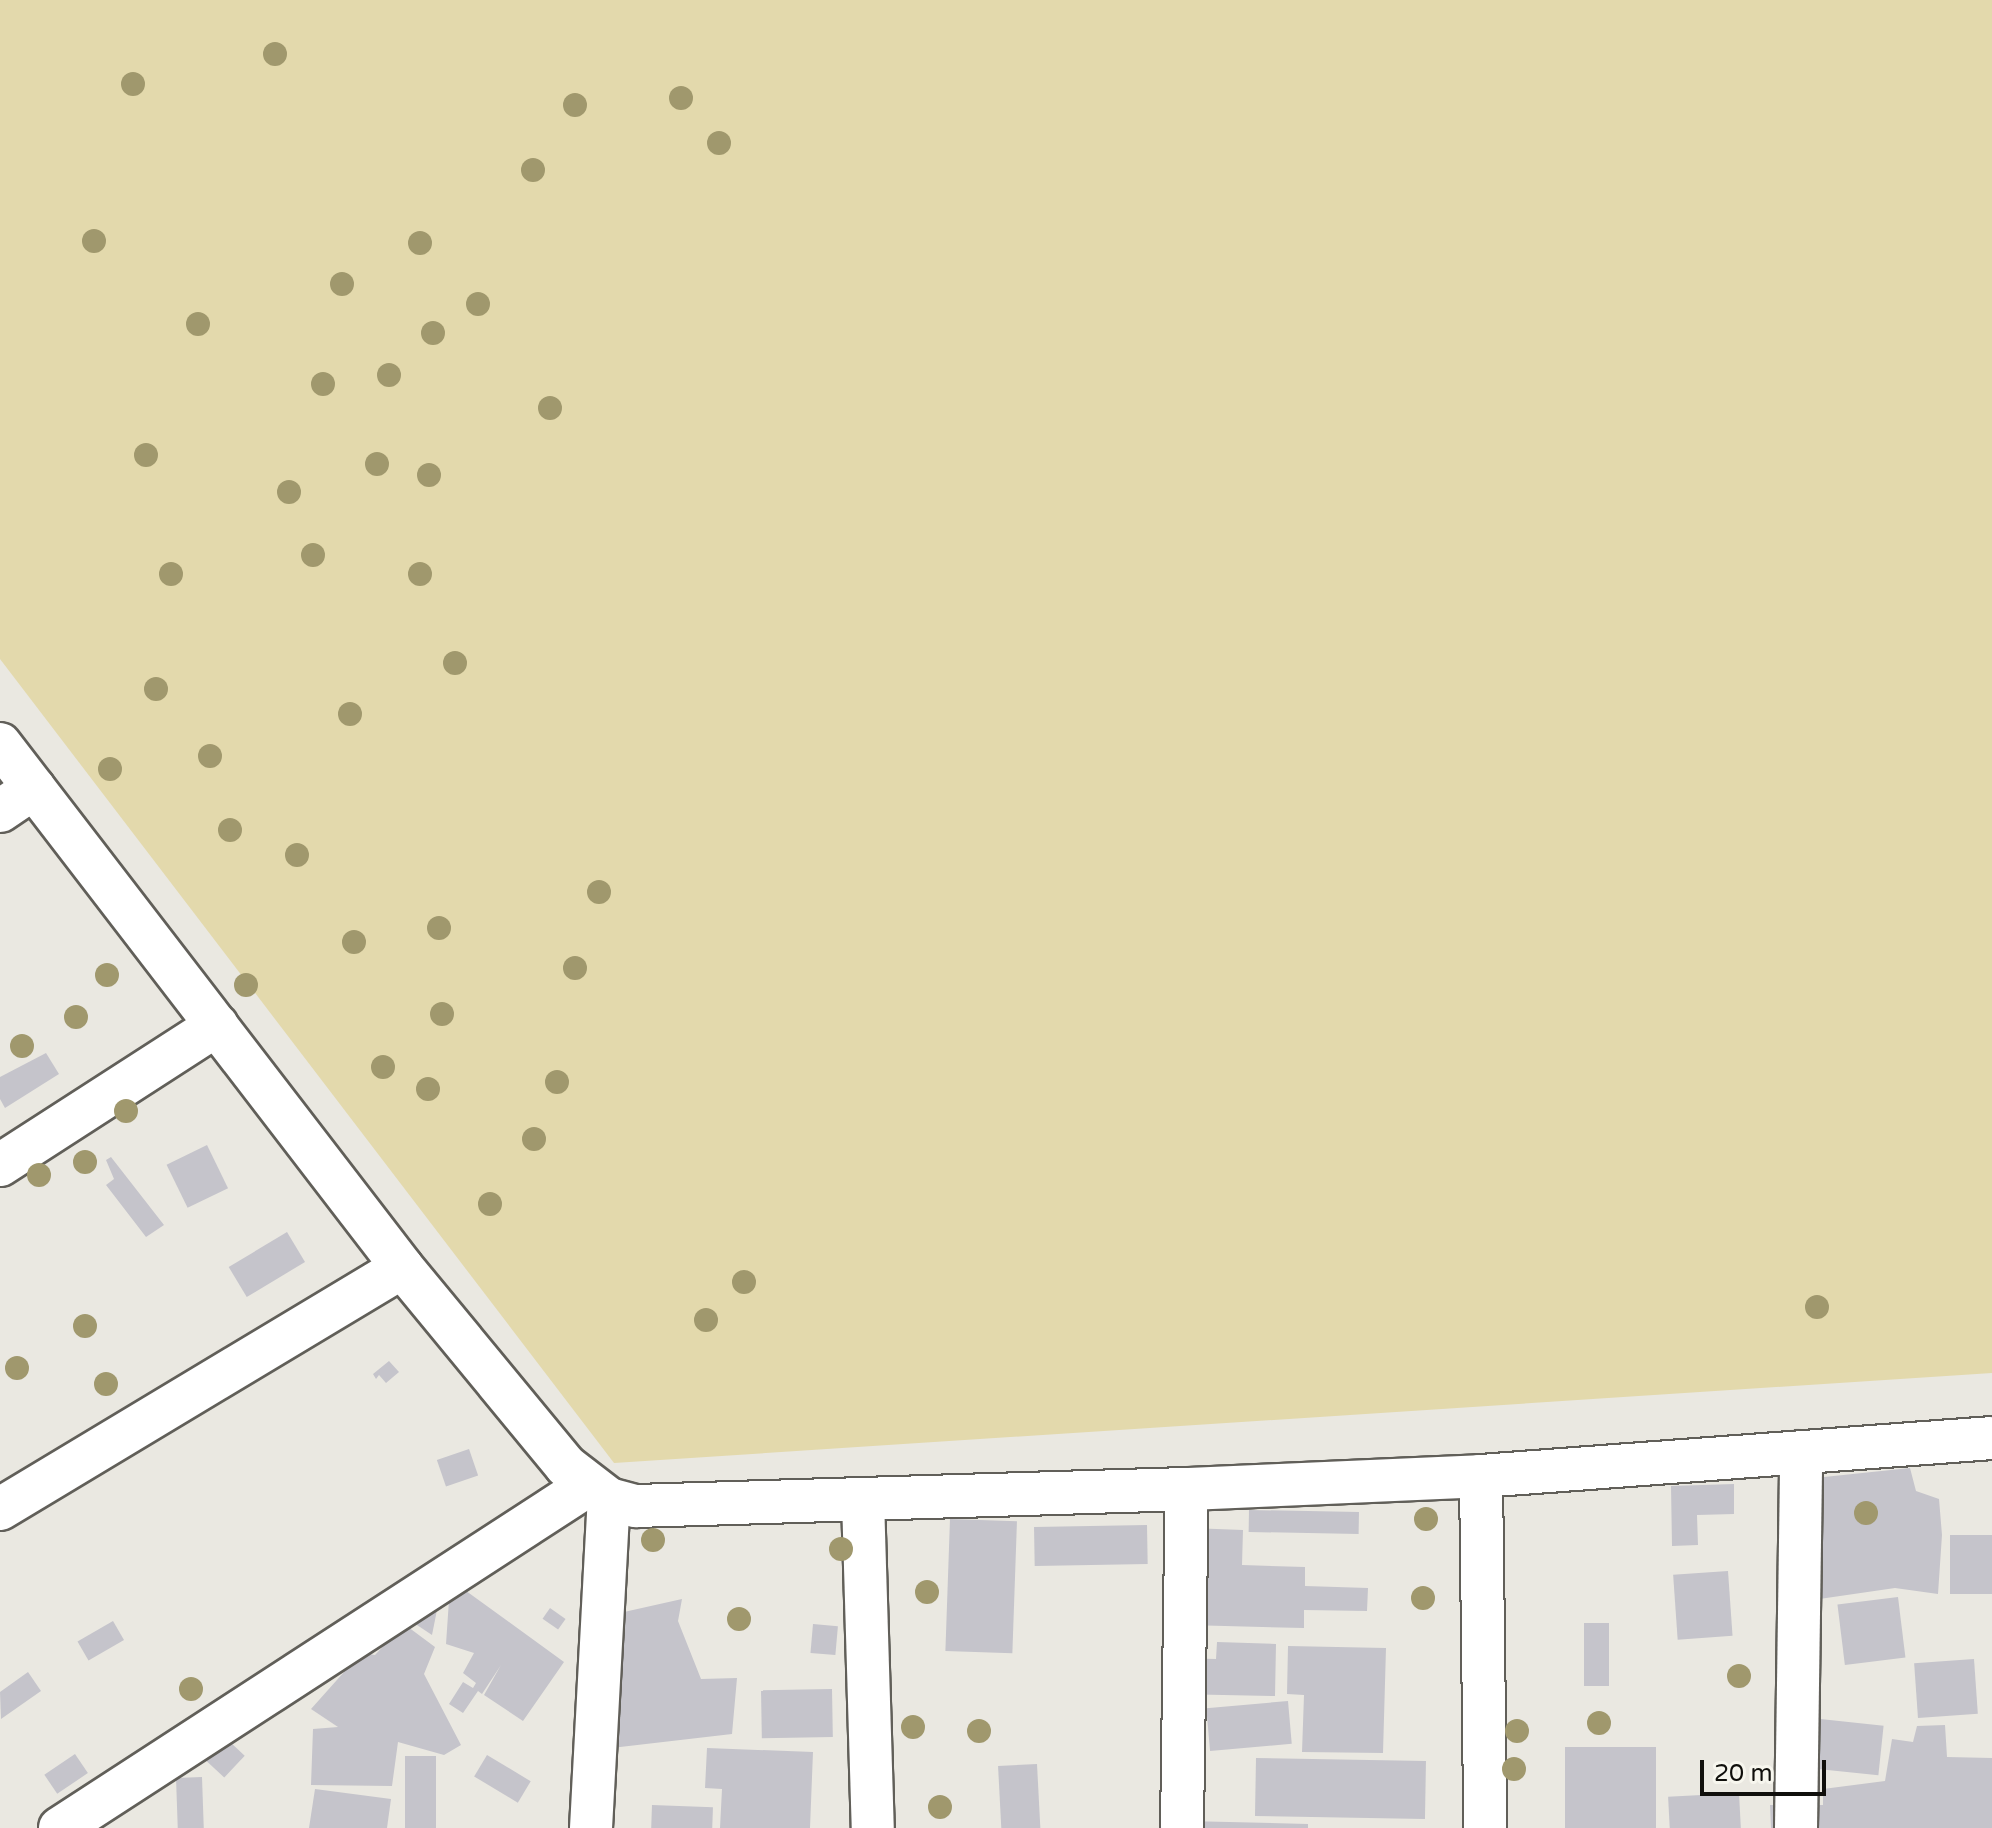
<!DOCTYPE html>
<html>
<head>
<meta charset="utf-8">
<style>
  body { margin:0 }
  #map { position:relative; width:1992px; height:1828px; overflow:hidden; background:#eae8e1; font-family:"Varela Round",sans-serif }
  div>[style] { position:absolute }
  .green>* { inset:0; background:#e3d9ac }
  .building>* { inset:0; background:#c5c4cb; transform-origin:0 0 }
  .roads { filter:drop-shadow(2px 0 #615f59) drop-shadow(-2px 0 #615f59) drop-shadow(0 2px #615f59) drop-shadow(0 -2px #615f59) }
  .minor>* { height:42px; margin:-21px; padding:0 21px; transform-origin:21px; border-radius:21px; background:#fff }
  .trees>* { width:24px; height:24px; margin:-12px; border-radius:50%; background:#a0986d }
  span { translate:-50% -50%; white-space:nowrap; text-align:center; line-height:1.15; -webkit-text-stroke:8px #f7f6ee; paint-order:stroke }
  .scale { position:absolute; left:1700px; top:1760px; width:126px; height:36px; box-sizing:border-box; border:4px solid #100f0c; border-top:0; padding-left:10px; font-size:24px; line-height:28px; white-space:nowrap; color:#100f0c; -webkit-text-stroke:6px #f7f6ee; paint-order:stroke }
</style>
</head>
<body>
<div id="map">
  <div class="green">
    <i style="clip-path:polygon(0 0,1992px 0,1992px 1373px,614px 1463px,0 659px)"></i>
  </div>
  <div class="building">
    <i style="clip-path:polygon(46px 1053px,59px 1074px,5px 1108px,0 1099px,0 1077px)"></i>
    <i style="left:207px;top:1145px;width:48px;height:45px;rotate:64deg"></i>
    <i style="clip-path:polygon(111px 1157px,164px 1225px,146px 1237px,106px 1185px,114px 1179px,106px 1160px)"></i>
    <i style="left:287px;top:1232px;width:35px;height:68px;rotate:59deg"></i>
    <i style="clip-path:polygon(389px 1361px,399px 1372px,386px 1383px,379px 1375px,376px 1379px,373px 1374px)"></i>
    <i style="left:469px;top:1449px;width:28px;height:34px;rotate:71deg"></i>
    <i style="clip-path:polygon(1910px 1468px,1916px 1491px,1939px 1499px,1942px 1535px,1938px 1594px,1895px 1588px,1785px 1604px,1805px 1479px)"></i>
    <i style="clip-path:polygon(1734px 1484px,1734px 1514px,1697px 1515px,1698px 1545px,1672px 1546px,1671px 1486px)"></i>
    <i style="left:1249px;top:1510px;width:110px;height:22px;rotate:1deg"></i>
    <i style="left:950px;top:1519px;width:67px;height:132px;rotate:2deg"></i>
    <i style="left:1147px;top:1525px;width:39px;height:113px;rotate:89deg"></i>
    <i style="clip-path:polygon(1190px 1528px,1243px 1530px,1242px 1565px,1305px 1567px,1305px 1586px,1368px 1588px,1367px 1611px,1304px 1610px,1304px 1628px,1187px 1625px)"></i>
    <i style="left:1950px;top:1535px;width:42px;height:59px"></i>
    <i style="left:1728px;top:1571px;width:65px;height:55px;rotate:86deg"></i>
    <i style="clip-path:polygon(462px 1588px,564px 1662px,523px 1721px,484px 1695px,501px 1665px,482px 1694px,478px 1691px,463px 1713px,449px 1704px,463px 1682px,473px 1688px,476px 1683px,463px 1673px,474px 1653px,446px 1644px,449px 1600px)"></i>
    <i style="left:1898px;top:1597px;width:61px;height:61px;rotate:83deg"></i>
    <i style="clip-path:polygon(682px 1599px,678px 1621px,701px 1679px,737px 1678px,732px 1734px,577px 1752px,624px 1612px)"></i>
    <i style="clip-path:polygon(439px 1600px,432px 1635px,402px 1615px)"></i>
    <i style="left:550px;top:1608px;width:19px;height:13px;rotate:35deg"></i>
    <i style="left:113px;top:1621px;width:22px;height:41px;rotate:60deg"></i>
    <i style="left:1584px;top:1623px;width:25px;height:63px"></i>
    <i style="clip-path:polygon(404px 1624px,435px 1647px,424px 1674px,461px 1745px,444px 1755px,398px 1742px,392px 1786px,311px 1785px,313px 1729px,338px 1727px,311px 1709px,361px 1653px,375px 1655px)"></i>
    <i style="left:813px;top:1624px;width:25px;height:29px;rotate:5deg"></i>
    <i style="clip-path:polygon(1217px 1642px,1276px 1644px,1275px 1696px,1174px 1694px,1176px 1658px,1216px 1659px)"></i>
    <i style="clip-path:polygon(1288px 1646px,1386px 1648px,1383px 1753px,1302px 1752px,1304px 1695px,1287px 1694px)"></i>
    <i style="left:1974px;top:1659px;width:55px;height:60px;rotate:86deg"></i>
    <i style="clip-path:polygon(28px 1672px,41px 1691px,1px 1719px,0 1692px)"></i>
    <i style="left:832px;top:1689px;width:48px;height:71px;rotate:89deg"></i>
    <i style="left:1288px;top:1701px;width:43px;height:82px;rotate:85deg"></i>
    <i style="left:1811px;top:1718px;width:73px;height:50px;rotate:6deg"></i>
    <i style="clip-path:polygon(1945px 1725px,1947px 1757px,1992px 1758px,1992px 1828px,1771px 1828px,1770px 1805px,1823px 1805px,1823px 1789px,1885px 1781px,1892px 1739px,1913px 1742px,1917px 1726px)"></i>
    <i style="left:214px;top:1727px;width:42px;height:30px;rotate:43deg"></i>
    <i style="left:1565px;top:1747px;width:91px;height:81px"></i>
    <i style="clip-path:polygon(707px 1748px,813px 1752px,810px 1828px,720px 1828px,722px 1789px,705px 1788px)"></i>
    <i style="left:75px;top:1754px;width:23px;height:37px;rotate:56deg"></i>
    <i style="left:487px;top:1755px;width:51px;height:25px;rotate:31deg"></i>
    <i style="left:405px;top:1756px;width:31px;height:72px"></i>
    <i style="left:1256px;top:1758px;width:170px;height:58px;rotate:1deg"></i>
    <i style="left:1037px;top:1764px;width:64px;height:39px;rotate:87deg"></i>
    <i style="left:202px;top:1777px;width:51px;height:26px;rotate:88deg"></i>
    <i style="clip-path:polygon(315px 1789px,391px 1799px,387px 1828px,309px 1828px)"></i>
    <i style="left:1739px;top:1793px;width:35px;height:71px;rotate:87deg"></i>
    <i style="left:652px;top:1805px;width:61px;height:23px;rotate:2deg"></i>
    <i style="clip-path:polygon(1186px 1821px,1308px 1824px,1308px 1828px,1186px 1828px)"></i>
  </div>
  <div class="roads">
    <div class="minor">
      <i style="left:0;top:744px;width:660px;rotate:52.45deg"></i>
      <i style="left:402px;top:1267px;width:258px;rotate:50.5deg"></i>
      <i style="left:566px;top:1466px;width:54px;rotate:37.5deg"></i>
      <i style="left:609px;top:1499px;width:28px;rotate:15deg"></i>
      <i style="left:636px;top:1506px;width:551px;rotate:-1.77deg"></i>
      <i style="left:1187px;top:1489px;width:294px;rotate:-2.5deg"></i>
      <i style="left:1481px;top:1476px;width:512px;rotate:-4.25deg"></i>
      <i style="left:0;top:811px;width:41px;rotate:-34.1deg"></i>
      <i style="left:0;top:1165px;width:258px;rotate:-32.8deg"></i>
      <i style="left:1481px;top:1476px;width:352px;rotate:89.3deg"></i>
      <i style="left:863px;top:1499px;width:329px;rotate:88.3deg"></i>
      <i style="left:0;top:1509px;width:469px;rotate:-31deg"></i>
      <i style="left:60px;top:1828px;width:628px;rotate:-32.98deg"></i>
      <i style="left:591px;top:1828px;width:329px;rotate:-86.9deg"></i>
      <i style="left:1182px;top:1828px;width:339px;rotate:-89.2deg"></i>
      <i style="left:1796px;top:1828px;width:376px;rotate:-89.2deg"></i>
    </div>
  </div>
  <div class="trees">
    <i style="left:275px;top:54px"></i>
    <i style="left:133px;top:84px"></i>
    <i style="left:681px;top:98px"></i>
    <i style="left:575px;top:105px"></i>
    <i style="left:719px;top:143px"></i>
    <i style="left:533px;top:170px"></i>
    <i style="left:94px;top:241px"></i>
    <i style="left:420px;top:243px"></i>
    <i style="left:342px;top:284px"></i>
    <i style="left:478px;top:304px"></i>
    <i style="left:198px;top:324px"></i>
    <i style="left:433px;top:333px"></i>
    <i style="left:389px;top:375px"></i>
    <i style="left:323px;top:384px"></i>
    <i style="left:550px;top:408px"></i>
    <i style="left:146px;top:455px"></i>
    <i style="left:377px;top:464px"></i>
    <i style="left:429px;top:475px"></i>
    <i style="left:289px;top:492px"></i>
    <i style="left:313px;top:555px"></i>
    <i style="left:171px;top:574px"></i>
    <i style="left:420px;top:574px"></i>
    <i style="left:455px;top:663px"></i>
    <i style="left:156px;top:689px"></i>
    <i style="left:350px;top:714px"></i>
    <i style="left:210px;top:756px"></i>
    <i style="left:110px;top:769px"></i>
    <i style="left:230px;top:830px"></i>
    <i style="left:297px;top:855px"></i>
    <i style="left:599px;top:892px"></i>
    <i style="left:439px;top:928px"></i>
    <i style="left:354px;top:942px"></i>
    <i style="left:575px;top:968px"></i>
    <i style="left:107px;top:975px"></i>
    <i style="left:246px;top:985px"></i>
    <i style="left:442px;top:1014px"></i>
    <i style="left:76px;top:1017px"></i>
    <i style="left:22px;top:1046px"></i>
    <i style="left:383px;top:1067px"></i>
    <i style="left:557px;top:1082px"></i>
    <i style="left:428px;top:1089px"></i>
    <i style="left:126px;top:1111px"></i>
    <i style="left:534px;top:1139px"></i>
    <i style="left:85px;top:1162px"></i>
    <i style="left:39px;top:1175px"></i>
    <i style="left:490px;top:1204px"></i>
    <i style="left:744px;top:1282px"></i>
    <i style="left:1817px;top:1307px"></i>
    <i style="left:706px;top:1320px"></i>
    <i style="left:85px;top:1326px"></i>
    <i style="left:17px;top:1368px"></i>
    <i style="left:106px;top:1384px"></i>
    <i style="left:1866px;top:1513px"></i>
    <i style="left:1426px;top:1519px"></i>
    <i style="left:653px;top:1540px"></i>
    <i style="left:841px;top:1549px"></i>
    <i style="left:927px;top:1592px"></i>
    <i style="left:1423px;top:1598px"></i>
    <i style="left:739px;top:1619px"></i>
    <i style="left:1739px;top:1676px"></i>
    <i style="left:191px;top:1689px"></i>
    <i style="left:1599px;top:1723px"></i>
    <i style="left:913px;top:1727px"></i>
    <i style="left:979px;top:1731px"></i>
    <i style="left:1517px;top:1731px"></i>
    <i style="left:1514px;top:1769px"></i>
    <i style="left:940px;top:1807px"></i>
  </div>
  <div class="scale">20 m</div>
</div>
</body>
</html>
